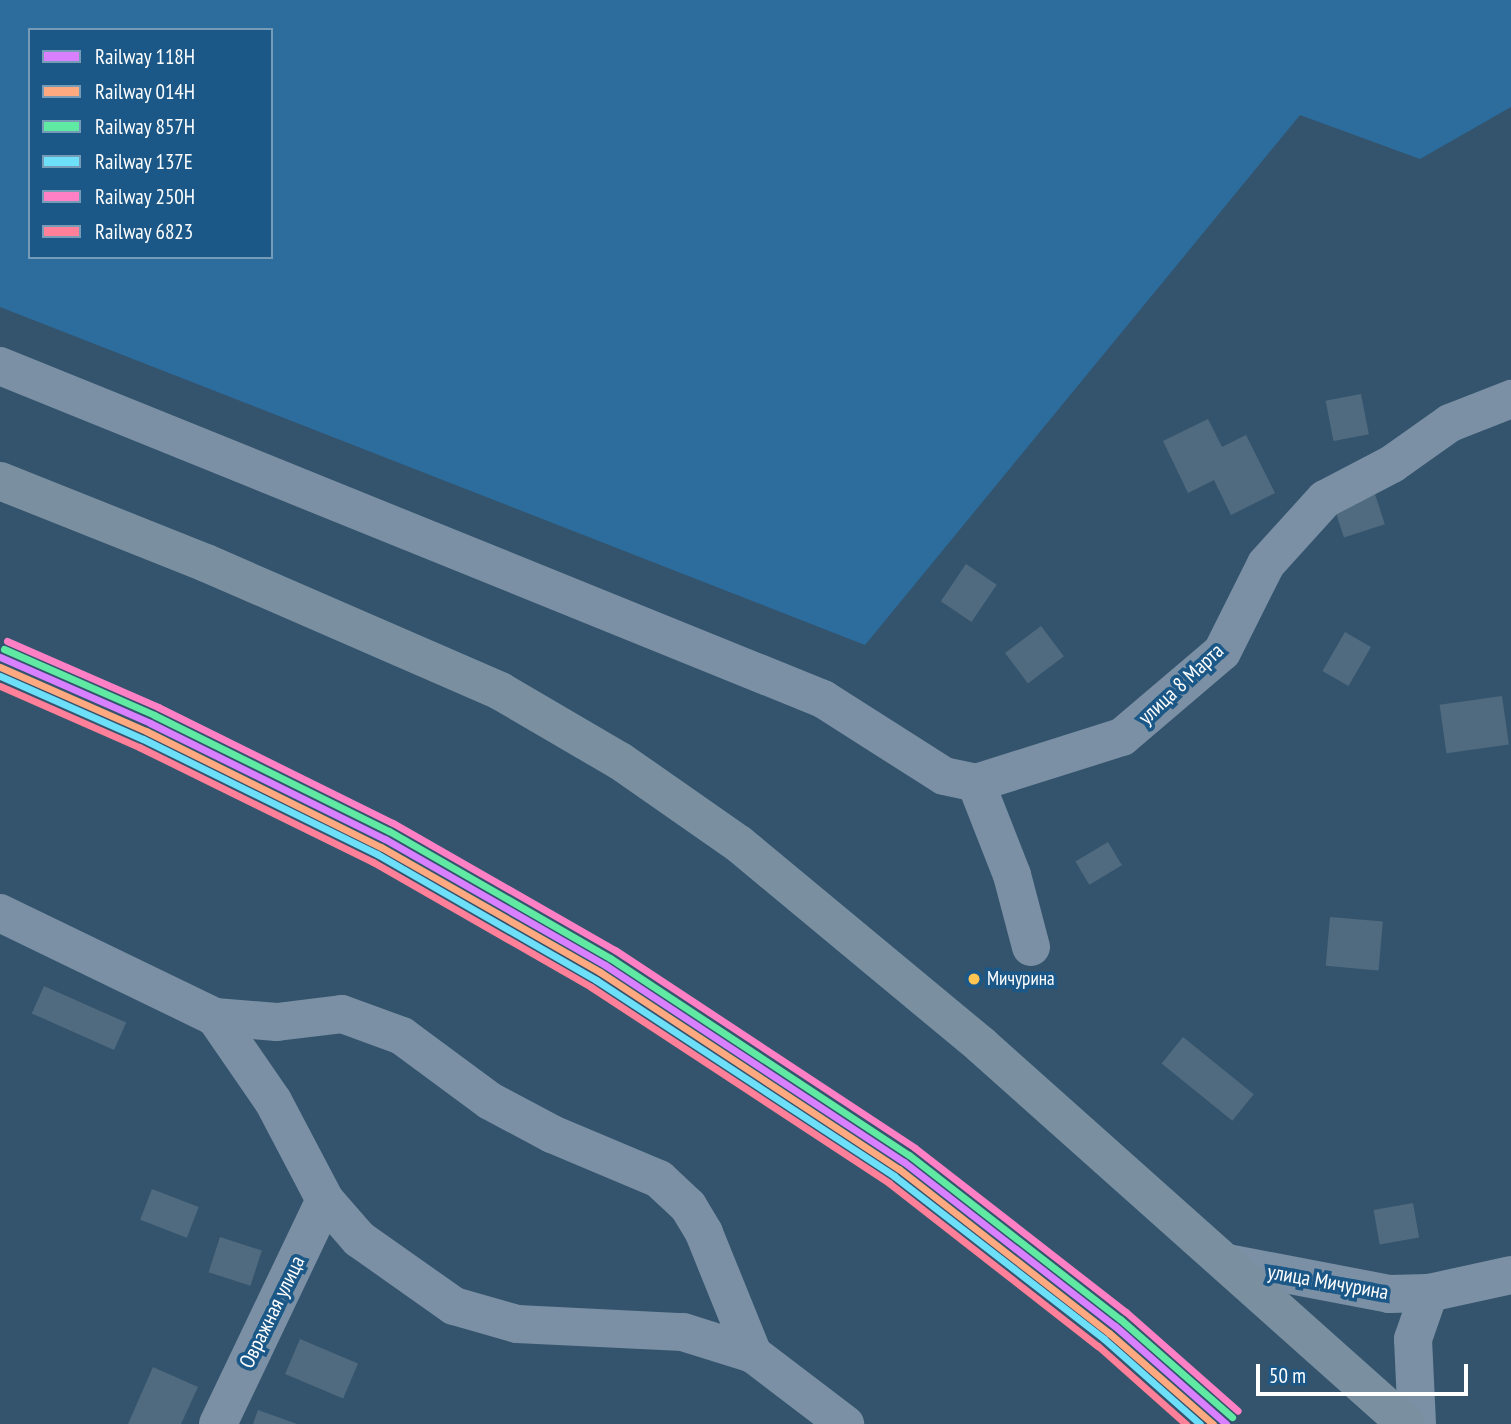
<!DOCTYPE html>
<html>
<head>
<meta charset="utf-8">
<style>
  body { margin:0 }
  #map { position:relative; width:1511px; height:1424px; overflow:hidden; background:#34546e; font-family:"PT Sans Narrow",sans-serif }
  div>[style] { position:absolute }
  .green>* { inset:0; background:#2c6d9d }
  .building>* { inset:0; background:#506b7f; transform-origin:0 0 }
  .minor>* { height:38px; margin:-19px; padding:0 19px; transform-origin:19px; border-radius:19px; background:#7b90a4 }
  .major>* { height:38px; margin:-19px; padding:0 19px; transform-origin:19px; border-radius:19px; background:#7a90a1 }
  .rail-1>* { height:7px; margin:-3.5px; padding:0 3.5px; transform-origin:3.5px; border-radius:3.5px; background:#d880ff }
  .rail-2>* { height:7px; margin:-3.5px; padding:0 3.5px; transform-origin:3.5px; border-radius:3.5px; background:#ffa980 }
  .rail-3>* { height:7px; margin:-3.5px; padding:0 3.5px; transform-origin:3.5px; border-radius:3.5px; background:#60e9a3 }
  .rail-4>* { height:7px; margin:-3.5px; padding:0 3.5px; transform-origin:3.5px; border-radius:3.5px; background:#6ddff8 }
  .rail-5>* { height:7px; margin:-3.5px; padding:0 3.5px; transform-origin:3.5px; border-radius:3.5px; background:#ff80c5 }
  .rail-6>* { height:7px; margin:-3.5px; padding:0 3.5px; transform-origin:3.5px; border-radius:3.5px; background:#ff8098 }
  .dots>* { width:19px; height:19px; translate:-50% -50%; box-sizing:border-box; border:4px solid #1b5887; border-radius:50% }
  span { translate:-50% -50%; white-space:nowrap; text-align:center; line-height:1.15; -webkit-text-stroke:7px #1b5887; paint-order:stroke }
  .bus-label { font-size:19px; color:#fff }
  .left { translate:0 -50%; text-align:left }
  .street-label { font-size:21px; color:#fff }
  .legend { position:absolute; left:28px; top:28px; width:245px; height:231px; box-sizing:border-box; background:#1b5887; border:2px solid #769bb7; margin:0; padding:9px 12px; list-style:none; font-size:21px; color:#fff }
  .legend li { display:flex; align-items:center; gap:14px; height:35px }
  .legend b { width:35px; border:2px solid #769bb7 }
  .scale { position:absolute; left:1256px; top:1364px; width:212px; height:32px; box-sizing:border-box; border:4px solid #fff; border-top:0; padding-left:9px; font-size:21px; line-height:24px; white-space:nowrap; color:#fff; -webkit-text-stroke:5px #1b5887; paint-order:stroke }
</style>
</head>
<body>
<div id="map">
  <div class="green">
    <i style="clip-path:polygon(evenodd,0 0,1511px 0,1511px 107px,1420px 159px,1300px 115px,865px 645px,0 307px,0 0,30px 30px,271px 30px,271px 257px,30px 257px,30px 30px)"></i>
  </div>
  <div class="building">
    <i style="left:1361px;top:394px;width:41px;height:36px;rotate:79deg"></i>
    <i style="clip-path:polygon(1208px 419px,1222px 447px,1246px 435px,1275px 493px,1231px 515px,1214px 480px,1188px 493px,1163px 441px)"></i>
    <i style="left:1374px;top:491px;width:35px;height:43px;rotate:72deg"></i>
    <i style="left:966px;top:564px;width:37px;height:45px;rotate:34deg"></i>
    <i style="left:1041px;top:626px;width:38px;height:45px;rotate:53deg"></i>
    <i style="left:1345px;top:632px;width:30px;height:45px;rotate:30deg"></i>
    <i style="left:1502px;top:696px;width:49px;height:63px;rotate:82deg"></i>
    <i style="left:1108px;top:842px;width:27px;height:38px;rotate:59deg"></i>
    <i style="left:1330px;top:917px;width:53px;height:49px;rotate:5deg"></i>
    <i style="left:44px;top:986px;width:90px;height:30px;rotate:24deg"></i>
    <i style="left:1183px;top:1037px;width:91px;height:34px;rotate:39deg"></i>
    <i style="left:152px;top:1189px;width:50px;height:33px;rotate:21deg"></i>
    <i style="left:1413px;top:1203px;width:35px;height:40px;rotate:80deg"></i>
    <i style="left:220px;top:1237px;width:44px;height:37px;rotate:18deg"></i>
    <i style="left:300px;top:1339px;width:63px;height:38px;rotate:23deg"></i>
    <i style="clip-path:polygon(153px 1367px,198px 1387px,181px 1424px,128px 1424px)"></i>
    <i style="clip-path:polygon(258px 1410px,297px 1424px,253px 1424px)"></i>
  </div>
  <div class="minor">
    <i style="left:0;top:366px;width:888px;rotate:22.03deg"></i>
    <i style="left:823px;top:699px;width:143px;rotate:32.5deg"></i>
    <i style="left:944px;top:776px;width:33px;rotate:12deg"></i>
    <i style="left:0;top:913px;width:239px;rotate:25.8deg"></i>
    <i style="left:215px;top:1017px;width:102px;rotate:55.4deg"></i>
    <i style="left:273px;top:1101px;width:112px;rotate:62.3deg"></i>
    <i style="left:325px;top:1200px;width:52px;rotate:48.9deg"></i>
    <i style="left:359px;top:1239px;width:116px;rotate:35.2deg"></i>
    <i style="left:454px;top:1306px;width:66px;rotate:15.9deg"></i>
    <i style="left:517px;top:1324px;width:166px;rotate:2.8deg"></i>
    <i style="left:683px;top:1332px;width:73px;rotate:17.4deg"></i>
    <i style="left:753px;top:1354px;width:116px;rotate:37.3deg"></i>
    <i style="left:1031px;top:947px;width:74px;rotate:-104.8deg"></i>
    <i style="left:1012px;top:875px;width:99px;rotate:-111.4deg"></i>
    <i style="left:976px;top:783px;width:153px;rotate:-17.5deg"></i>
    <i style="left:1122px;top:737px;width:131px;rotate:-40.4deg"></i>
    <i style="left:1222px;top:652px;width:98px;rotate:-63.4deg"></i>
    <i style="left:1266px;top:564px;width:88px;rotate:-47.8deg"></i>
    <i style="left:1325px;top:499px;width:76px;rotate:-27.6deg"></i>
    <i style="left:1392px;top:464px;width:71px;rotate:-35.3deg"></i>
    <i style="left:1450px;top:423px;width:66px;rotate:-21.5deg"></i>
    <i style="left:215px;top:1017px;width:62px;rotate:4.6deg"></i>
    <i style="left:277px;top:1022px;width:65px;rotate:-7deg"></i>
    <i style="left:342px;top:1014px;width:64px;rotate:20.1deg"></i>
    <i style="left:402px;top:1036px;width:109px;rotate:36.5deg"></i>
    <i style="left:490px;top:1101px;width:70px;rotate:28deg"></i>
    <i style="left:552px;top:1134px;width:116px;rotate:22.8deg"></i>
    <i style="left:659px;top:1179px;width:40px;rotate:43deg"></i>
    <i style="left:688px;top:1206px;width:31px;rotate:59deg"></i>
    <i style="left:704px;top:1233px;width:131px;rotate:68deg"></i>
    <i style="left:1227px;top:1263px;width:165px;rotate:10.8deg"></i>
    <i style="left:1389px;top:1294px;width:40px;rotate:-1.4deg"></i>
    <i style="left:1429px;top:1293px;width:84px;rotate:-12.4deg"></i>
    <i style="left:218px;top:1424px;width:248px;rotate:-64.5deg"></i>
    <i style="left:1417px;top:1424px;width:85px;rotate:-92.7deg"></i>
    <i style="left:1413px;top:1339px;width:49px;rotate:-70.8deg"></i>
  </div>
  <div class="major">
    <i style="left:0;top:481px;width:222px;rotate:21.7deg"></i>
    <i style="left:206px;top:563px;width:321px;rotate:23.5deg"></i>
    <i style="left:500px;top:691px;width:139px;rotate:30.3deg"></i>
    <i style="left:620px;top:761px;width:145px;rotate:34.9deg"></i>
    <i style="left:739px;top:844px;width:315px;rotate:39.7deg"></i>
    <i style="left:981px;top:1045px;width:569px;rotate:41.73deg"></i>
  </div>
  <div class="rail-1">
    <i style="left:0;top:657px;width:164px;rotate:23.7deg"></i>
    <i style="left:150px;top:723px;width:262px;rotate:26.3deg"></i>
    <i style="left:385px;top:839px;width:254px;rotate:29.8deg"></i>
    <i style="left:605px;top:965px;width:358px;rotate:33.4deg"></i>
    <i style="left:904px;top:1162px;width:267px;rotate:37.9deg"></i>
    <i style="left:1115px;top:1326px;width:148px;rotate:41.4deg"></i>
  </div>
  <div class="rail-2">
    <i style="left:0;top:667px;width:159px;rotate:23.7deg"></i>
    <i style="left:146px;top:731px;width:262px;rotate:26.3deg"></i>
    <i style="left:381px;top:847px;width:252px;rotate:29.7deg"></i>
    <i style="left:600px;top:972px;width:358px;rotate:33.4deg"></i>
    <i style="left:899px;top:1169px;width:266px;rotate:38deg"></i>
    <i style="left:1109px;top:1333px;width:138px;rotate:41.2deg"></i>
  </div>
  <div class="rail-3">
    <i style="left:4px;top:649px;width:164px;rotate:23.7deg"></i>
    <i style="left:154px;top:715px;width:262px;rotate:26.3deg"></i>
    <i style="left:389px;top:831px;width:255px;rotate:29.9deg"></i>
    <i style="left:610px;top:958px;width:358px;rotate:33.4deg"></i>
    <i style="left:909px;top:1155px;width:267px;rotate:37.9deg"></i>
    <i style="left:1120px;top:1319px;width:149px;rotate:41.2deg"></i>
  </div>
  <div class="rail-4">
    <i style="left:0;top:676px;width:156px;rotate:23.8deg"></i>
    <i style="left:143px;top:739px;width:261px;rotate:26.2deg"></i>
    <i style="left:377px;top:854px;width:253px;rotate:29.9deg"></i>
    <i style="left:596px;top:980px;width:357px;rotate:33.3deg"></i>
    <i style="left:894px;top:1176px;width:266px;rotate:37.8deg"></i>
    <i style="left:1104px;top:1339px;width:128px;rotate:41.5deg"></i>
  </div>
  <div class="rail-5">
    <i style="left:7px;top:641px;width:165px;rotate:23.6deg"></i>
    <i style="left:158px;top:707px;width:262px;rotate:26.3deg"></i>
    <i style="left:393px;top:823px;width:256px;rotate:29.8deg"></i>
    <i style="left:615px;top:950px;width:359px;rotate:33.4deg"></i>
    <i style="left:915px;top:1148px;width:267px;rotate:37.9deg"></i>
    <i style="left:1126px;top:1312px;width:149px;rotate:41.5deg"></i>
  </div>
  <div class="rail-6">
    <i style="left:0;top:686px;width:152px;rotate:23.7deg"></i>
    <i style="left:139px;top:747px;width:261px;rotate:26.2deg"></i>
    <i style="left:373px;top:862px;width:251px;rotate:29.8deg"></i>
    <i style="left:591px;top:987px;width:357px;rotate:33.3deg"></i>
    <i style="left:889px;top:1183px;width:265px;rotate:38deg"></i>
    <i style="left:1098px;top:1346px;width:118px;rotate:41.6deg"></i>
  </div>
  <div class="dots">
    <i style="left:974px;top:979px;background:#fcc553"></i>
  </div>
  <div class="bus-label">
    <span class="left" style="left:987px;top:979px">Мичурина</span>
  </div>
  <div class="street-label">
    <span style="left:1181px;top:684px;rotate:-43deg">улица 8 Марта</span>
    <span style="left:1328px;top:1282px;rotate:10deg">улица Мичурина</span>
    <span style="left:272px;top:1312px;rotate:-64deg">Овражная улица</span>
  </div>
  <ul class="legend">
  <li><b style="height:9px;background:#d880ff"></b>Railway 118Н</li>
  <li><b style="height:9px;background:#ffa980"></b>Railway 014Н</li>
  <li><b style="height:9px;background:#60e9a3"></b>Railway 857Н</li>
  <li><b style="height:9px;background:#6ddff8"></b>Railway 137Е</li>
  <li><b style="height:9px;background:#ff80c5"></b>Railway 250Н</li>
  <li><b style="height:9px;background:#ff8098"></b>Railway 6823</li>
  </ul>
  <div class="scale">50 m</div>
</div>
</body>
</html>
